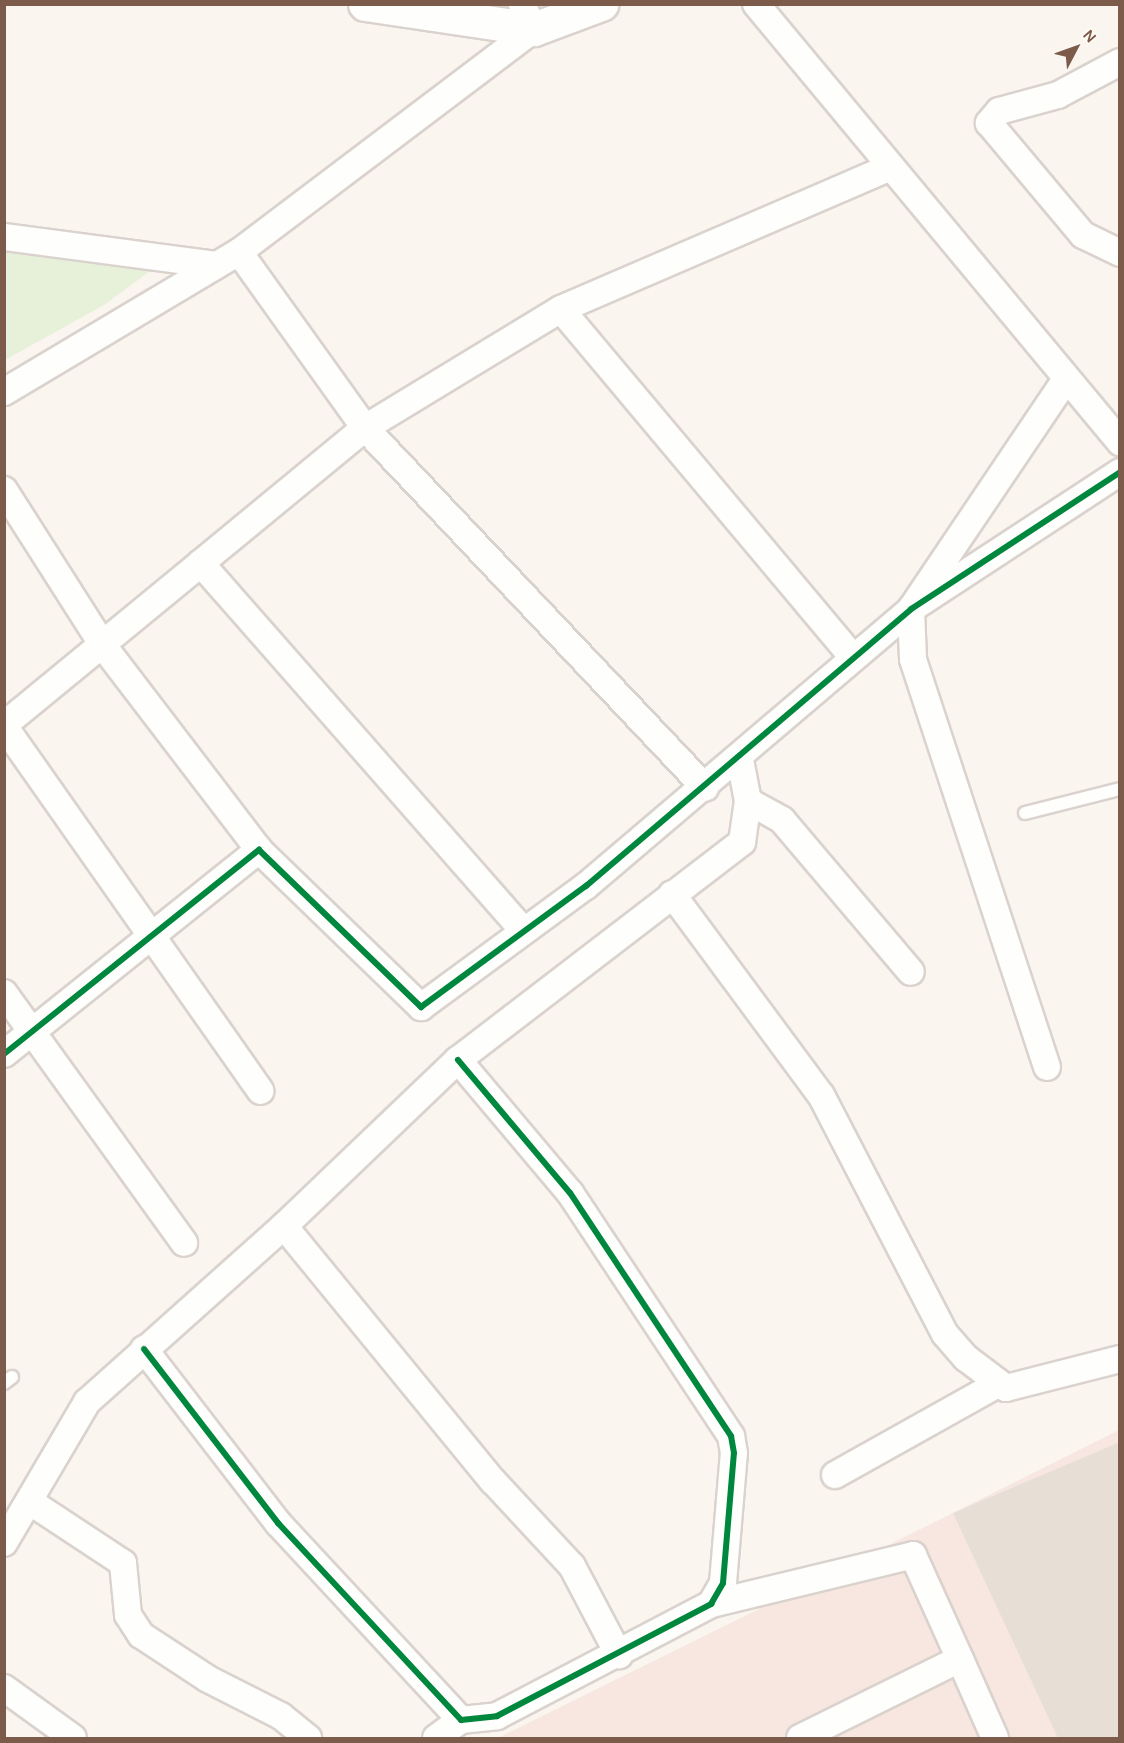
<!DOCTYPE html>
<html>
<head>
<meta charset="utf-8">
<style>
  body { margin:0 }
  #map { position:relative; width:1124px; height:1743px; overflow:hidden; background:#faf5ef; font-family:Karla,sans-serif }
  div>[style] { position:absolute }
  .commercial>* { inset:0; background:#f7e7e0 }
  .green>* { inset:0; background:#e7f1d9 }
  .building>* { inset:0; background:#e7ded6 }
  .roads { filter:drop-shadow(2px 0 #dad2cd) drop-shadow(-2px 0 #dad2cd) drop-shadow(0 2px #dad2cd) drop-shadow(0 -2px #dad2cd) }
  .lane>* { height:12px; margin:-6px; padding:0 6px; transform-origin:6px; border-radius:6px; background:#fefefd }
  .street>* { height:26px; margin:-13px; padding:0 13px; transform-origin:13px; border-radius:13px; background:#fefefd }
  .secondary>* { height:33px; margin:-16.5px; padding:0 16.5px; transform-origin:16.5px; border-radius:16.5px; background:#fefefd }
  .cycleway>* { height:6px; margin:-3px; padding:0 3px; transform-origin:3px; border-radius:3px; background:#00873e }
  span { translate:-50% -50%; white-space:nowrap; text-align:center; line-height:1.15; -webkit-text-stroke:4.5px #fffaf3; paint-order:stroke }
  .frame { position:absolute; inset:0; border:6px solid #7c5b4b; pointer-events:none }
  .north { position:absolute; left:1046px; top:18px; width:60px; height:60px; -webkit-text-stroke:4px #fffaf3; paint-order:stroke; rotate:49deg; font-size:16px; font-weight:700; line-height:24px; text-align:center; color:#7c5b4b }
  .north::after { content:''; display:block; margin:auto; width:21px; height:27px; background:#7c5b4b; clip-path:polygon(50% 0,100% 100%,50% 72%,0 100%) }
</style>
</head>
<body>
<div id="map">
  <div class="commercial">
    <i style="clip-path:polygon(1119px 1430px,1119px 1738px,498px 1738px,953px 1513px)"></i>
  </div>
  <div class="green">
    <i style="clip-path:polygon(5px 252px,108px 266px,150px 271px,104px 305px,5px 360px)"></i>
  </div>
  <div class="building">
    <i style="clip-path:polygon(1120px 1442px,1120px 1738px,1058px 1738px,953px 1513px)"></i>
  </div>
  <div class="roads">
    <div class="lane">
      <i style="left:1025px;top:813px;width:98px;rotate:-14.2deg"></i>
      <i style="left:4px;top:1383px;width:10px;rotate:-37deg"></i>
    </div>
    <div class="street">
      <i style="left:756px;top:4px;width:570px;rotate:50.27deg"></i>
      <i style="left:1120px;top:62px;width:70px;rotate:152deg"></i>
      <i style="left:1058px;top:95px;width:61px;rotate:164.8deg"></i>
      <i style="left:999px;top:111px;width:16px;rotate:130deg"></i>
      <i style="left:989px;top:123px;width:146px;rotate:50deg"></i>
      <i style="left:1083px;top:235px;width:41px;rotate:25.9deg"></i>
      <i style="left:4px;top:237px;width:214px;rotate:7.5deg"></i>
      <i style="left:239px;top:252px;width:216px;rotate:54.4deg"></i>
      <i style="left:365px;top:428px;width:229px;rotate:-31.3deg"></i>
      <i style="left:4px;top:392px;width:274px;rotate:-30.8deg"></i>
      <i style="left:239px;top:252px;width:370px;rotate:-37.1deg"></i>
      <i style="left:534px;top:29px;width:28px;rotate:-116deg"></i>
      <i style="left:4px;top:490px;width:186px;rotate:57.5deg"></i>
      <i style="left:104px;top:647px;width:255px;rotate:52.6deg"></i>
      <i style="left:851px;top:655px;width:451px;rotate:-130deg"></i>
      <i style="left:561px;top:309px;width:357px;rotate:-23.3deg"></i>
      <i style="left:4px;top:725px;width:255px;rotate:-39.4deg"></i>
      <i style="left:4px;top:726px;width:446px;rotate:54.9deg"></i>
      <i style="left:748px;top:801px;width:39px;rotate:29deg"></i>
      <i style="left:782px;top:820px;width:199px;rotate:49.7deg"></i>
      <i style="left:672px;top:894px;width:250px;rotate:53.5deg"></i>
      <i style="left:821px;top:1095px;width:269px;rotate:62.6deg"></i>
      <i style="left:945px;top:1334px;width:32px;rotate:49deg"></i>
      <i style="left:966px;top:1358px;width:50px;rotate:36.9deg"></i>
      <i style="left:1006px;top:1388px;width:118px;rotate:-14.3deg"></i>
      <i style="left:522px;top:929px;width:487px;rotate:-131.3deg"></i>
      <i style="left:201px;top:563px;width:212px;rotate:-39.5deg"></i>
      <i style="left:365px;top:428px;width:495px;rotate:46.6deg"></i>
      <i style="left:4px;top:993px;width:308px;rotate:54.2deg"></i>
      <i style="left:4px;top:1054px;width:327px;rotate:-38.7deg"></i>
      <i style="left:259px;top:850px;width:226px;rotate:44.1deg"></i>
      <i style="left:421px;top:1007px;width:205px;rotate:-36.3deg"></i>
      <i style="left:586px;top:886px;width:427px;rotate:-40.4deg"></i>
      <i style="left:911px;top:609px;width:250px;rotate:-33.2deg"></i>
      <i style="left:1047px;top:1067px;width:429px;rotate:-108.2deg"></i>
      <i style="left:913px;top:659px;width:50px;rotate:-92.3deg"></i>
      <i style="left:911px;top:609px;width:277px;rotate:-56deg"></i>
      <i style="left:284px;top:1226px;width:330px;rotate:50.7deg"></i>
      <i style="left:493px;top:1481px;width:116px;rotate:47.1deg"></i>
      <i style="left:572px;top:1566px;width:101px;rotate:62.2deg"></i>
      <i style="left:144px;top:1349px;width:220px;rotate:52.4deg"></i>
      <i style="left:278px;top:1523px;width:269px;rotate:47.1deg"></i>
      <i style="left:461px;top:1720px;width:36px;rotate:-6deg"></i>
      <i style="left:497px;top:1716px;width:242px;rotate:-27.6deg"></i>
      <i style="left:711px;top:1604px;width:24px;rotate:-60deg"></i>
      <i style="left:723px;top:1583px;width:130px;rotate:-85.2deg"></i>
      <i style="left:734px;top:1453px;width:17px;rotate:-100deg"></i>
      <i style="left:731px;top:1436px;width:291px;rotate:-123.5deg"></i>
      <i style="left:570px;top:1193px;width:174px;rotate:-130.1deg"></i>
      <i style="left:835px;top:1475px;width:184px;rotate:-29.2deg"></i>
      <i style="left:32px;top:1503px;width:109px;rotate:33.4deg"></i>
      <i style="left:123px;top:1563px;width:52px;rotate:84.5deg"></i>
      <i style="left:128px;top:1615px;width:24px;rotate:57deg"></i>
      <i style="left:141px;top:1635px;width:80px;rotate:33.3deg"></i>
      <i style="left:208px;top:1679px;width:82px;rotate:26.9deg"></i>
      <i style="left:281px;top:1716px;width:35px;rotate:39deg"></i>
      <i style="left:4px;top:1543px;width:164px;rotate:-59.5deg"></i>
      <i style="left:87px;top:1402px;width:264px;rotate:-41.8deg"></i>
      <i style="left:284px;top:1226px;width:240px;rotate:-43.7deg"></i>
      <i style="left:458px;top:1060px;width:358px;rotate:-37.5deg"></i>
      <i style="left:742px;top:842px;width:41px;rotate:-81.7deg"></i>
      <i style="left:748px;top:801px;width:42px;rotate:-101deg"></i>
      <i style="left:711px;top:1604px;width:208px;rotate:-13.6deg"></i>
      <i style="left:913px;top:1555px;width:114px;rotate:65.7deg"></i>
      <i style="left:4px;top:1688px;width:85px;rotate:35.9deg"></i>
      <i style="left:436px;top:1738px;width:31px;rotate:-36deg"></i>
      <i style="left:800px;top:1738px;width:178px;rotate:-26.3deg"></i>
      <i style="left:960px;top:1659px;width:86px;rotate:66.1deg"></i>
    </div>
    <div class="secondary">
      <i style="left:365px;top:4px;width:171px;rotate:8.4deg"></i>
      <i style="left:534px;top:29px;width:72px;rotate:-20.5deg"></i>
    </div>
  </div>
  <div class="cycleway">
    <i style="left:4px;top:1054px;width:327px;rotate:-38.7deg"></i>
    <i style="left:259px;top:850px;width:226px;rotate:44.1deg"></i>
    <i style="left:421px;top:1007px;width:205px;rotate:-36.3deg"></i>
    <i style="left:586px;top:886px;width:427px;rotate:-40.4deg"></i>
    <i style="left:911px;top:609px;width:250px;rotate:-33.2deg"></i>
    <i style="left:144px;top:1349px;width:220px;rotate:52.4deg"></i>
    <i style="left:278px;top:1523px;width:269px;rotate:47.1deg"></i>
    <i style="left:461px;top:1720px;width:36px;rotate:-6deg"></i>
    <i style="left:497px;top:1716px;width:242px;rotate:-27.6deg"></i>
    <i style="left:711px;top:1604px;width:24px;rotate:-60deg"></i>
    <i style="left:723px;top:1583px;width:130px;rotate:-85.2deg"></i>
    <i style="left:734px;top:1453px;width:17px;rotate:-100deg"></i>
    <i style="left:731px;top:1436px;width:291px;rotate:-123.5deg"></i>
    <i style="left:570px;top:1193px;width:174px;rotate:-130.1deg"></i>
  </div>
  <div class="frame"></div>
  <div class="north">N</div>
</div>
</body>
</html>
